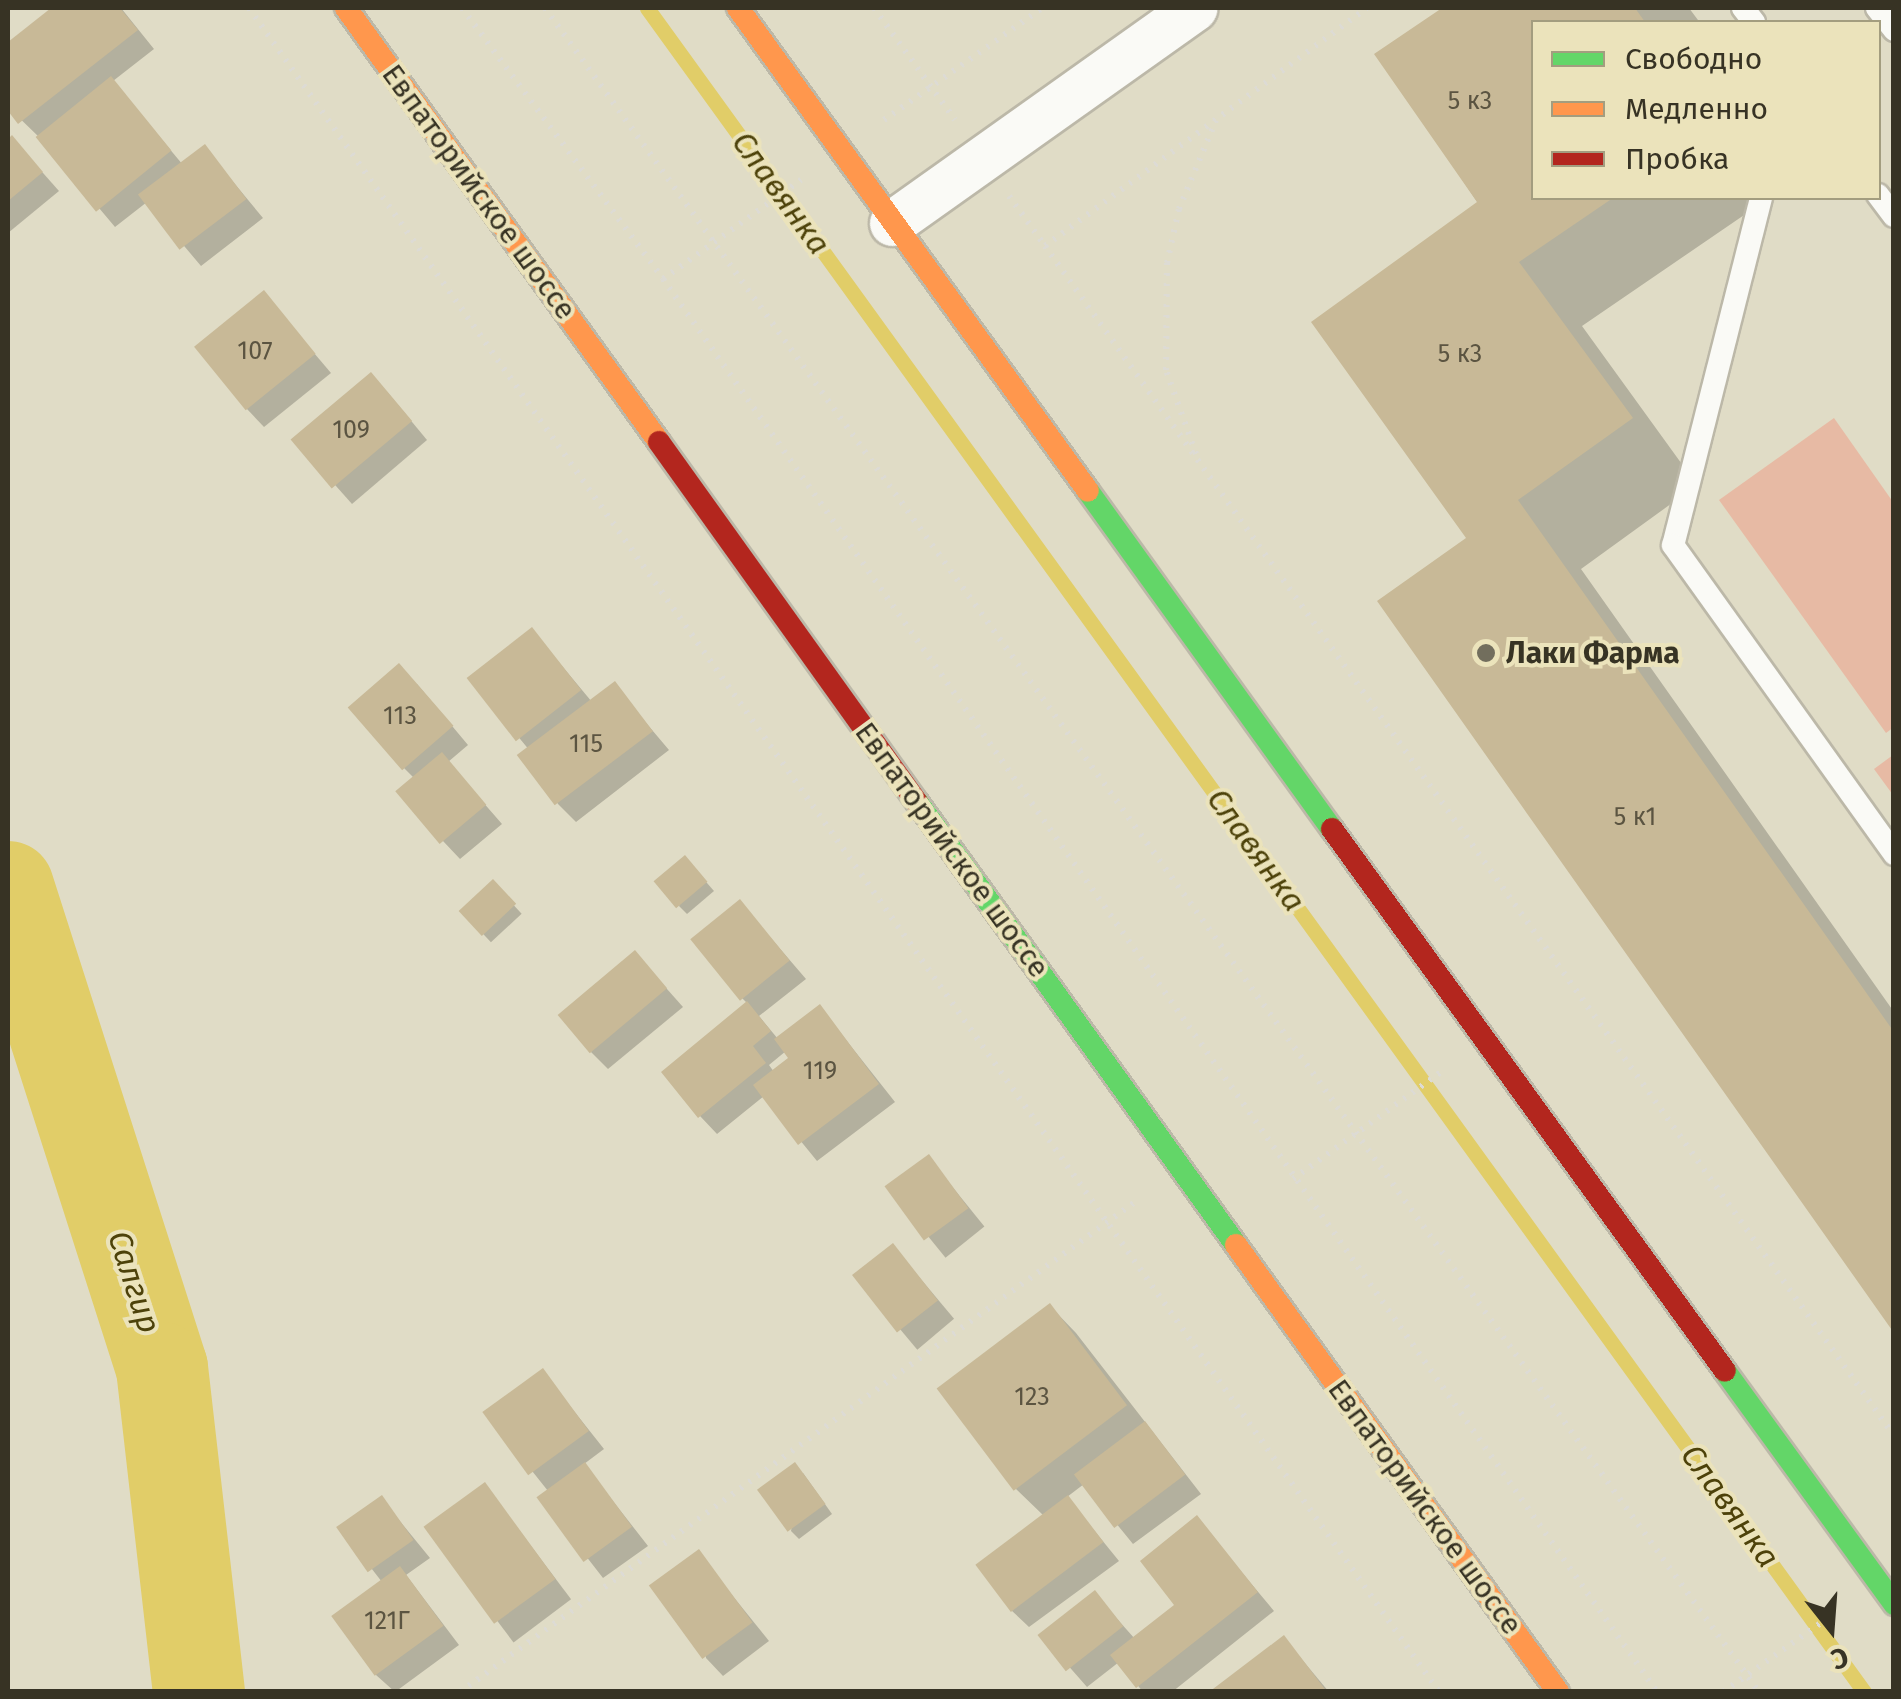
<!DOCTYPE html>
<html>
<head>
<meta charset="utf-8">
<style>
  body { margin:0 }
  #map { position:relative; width:1901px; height:1699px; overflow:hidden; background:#e0dcc6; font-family:"Fira Sans",sans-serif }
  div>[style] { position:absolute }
  .green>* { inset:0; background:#e7baa4 }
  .shadow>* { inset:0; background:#0003; transform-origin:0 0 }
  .stream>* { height:15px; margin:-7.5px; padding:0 7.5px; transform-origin:7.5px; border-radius:7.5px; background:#e1cd68 }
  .river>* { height:92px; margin:-46px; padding:0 46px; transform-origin:46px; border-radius:46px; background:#e1cd68 }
  .building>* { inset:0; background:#c8b997; transform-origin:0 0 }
  .path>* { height:6px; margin-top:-3px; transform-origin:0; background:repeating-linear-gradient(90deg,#dddbd4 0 2.5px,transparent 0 10.5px) }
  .roads { filter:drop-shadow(2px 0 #bcb8a8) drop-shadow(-2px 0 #bcb8a8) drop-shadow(0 2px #bcb8a8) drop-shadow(0 -2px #bcb8a8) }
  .lane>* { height:22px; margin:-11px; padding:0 11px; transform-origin:11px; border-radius:11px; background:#fafaf6 }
  .street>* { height:45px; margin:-22.5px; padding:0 22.5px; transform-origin:22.5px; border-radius:22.5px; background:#fafaf6 }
  .fast>* { height:22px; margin:-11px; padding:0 11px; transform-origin:11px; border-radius:11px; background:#63d668 }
  .slow>* { height:22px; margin:-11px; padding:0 11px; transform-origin:11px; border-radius:11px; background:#ff974d }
  .jam>* { height:22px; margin:-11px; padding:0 11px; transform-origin:11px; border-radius:11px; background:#b3261e }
  .dots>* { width:28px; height:28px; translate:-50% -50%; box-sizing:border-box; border:5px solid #ebe3bb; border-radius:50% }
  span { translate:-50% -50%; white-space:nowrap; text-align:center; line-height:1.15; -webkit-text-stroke:8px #ebe3bb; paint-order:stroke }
  .number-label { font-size:25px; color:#5b5441 }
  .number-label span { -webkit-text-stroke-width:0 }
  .street-label { font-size:30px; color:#373324 }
  .poi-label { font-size:30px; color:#373324; font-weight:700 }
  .left { translate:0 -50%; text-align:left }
  .water-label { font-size:32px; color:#4d420a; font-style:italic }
  .frame { position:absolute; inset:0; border:10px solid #373324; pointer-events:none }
  .legend { position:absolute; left:1531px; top:20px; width:350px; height:180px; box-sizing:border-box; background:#ebe3bb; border:2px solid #a39d7f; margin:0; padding:12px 18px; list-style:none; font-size:30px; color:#373324 }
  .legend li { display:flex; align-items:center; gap:20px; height:50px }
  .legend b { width:50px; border:2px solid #a39d7f }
  .north { position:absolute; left:1781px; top:1579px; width:100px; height:100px; -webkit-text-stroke:8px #ebe3bb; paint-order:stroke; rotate:163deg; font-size:28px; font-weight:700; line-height:40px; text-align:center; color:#373324 }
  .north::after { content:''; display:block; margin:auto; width:35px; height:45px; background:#373324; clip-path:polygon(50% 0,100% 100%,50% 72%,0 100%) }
</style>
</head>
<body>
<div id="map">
  <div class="green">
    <i style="clip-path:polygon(1834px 418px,1893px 502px,1894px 727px,1886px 733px,1719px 500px)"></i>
    <i style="clip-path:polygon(1893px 755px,1893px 795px,1874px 769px)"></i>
  </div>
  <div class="shadow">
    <i style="clip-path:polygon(55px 8px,121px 8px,154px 49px,113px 81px,183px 165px,205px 148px,263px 218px,201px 266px,147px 202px,115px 227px,40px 138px,8px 107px,8px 45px)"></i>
    <i style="clip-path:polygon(1446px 8px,1689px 8px,1698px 20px,1694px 22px,1534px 22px,1534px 198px,1769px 198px,1582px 326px,1697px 485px,1581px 569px,1894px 1012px,1894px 1328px,1470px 538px,1484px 212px,1378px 55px)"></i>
    <i style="clip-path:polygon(12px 138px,59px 191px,8px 233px,8px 142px)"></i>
    <i style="clip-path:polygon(264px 294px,331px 373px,264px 427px,247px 409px)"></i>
    <i style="clip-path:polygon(388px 393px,427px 440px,352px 504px,295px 440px)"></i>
    <i style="clip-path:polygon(532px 630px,592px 702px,614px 685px,669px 750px,576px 822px,558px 804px,530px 751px,471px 679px)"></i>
    <i style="clip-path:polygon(417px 684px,468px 745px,448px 762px,502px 824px,460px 859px,443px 841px,414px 778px,404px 768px)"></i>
    <i style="clip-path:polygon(693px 867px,714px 891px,687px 914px,679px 906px)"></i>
    <i style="left:493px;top:883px;width:42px;height:42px;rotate:47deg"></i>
    <i style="clip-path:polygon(evenodd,740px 902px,806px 979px,759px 1016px,778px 1039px,820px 1007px,895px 1102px,817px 1161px,764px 1096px,717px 1134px,700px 1116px,748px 1004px,742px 998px,740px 902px,786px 1051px,792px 1058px,774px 1072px,769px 1065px,786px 1051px)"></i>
    <i style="clip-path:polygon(635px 953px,683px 1007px,608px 1069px,591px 1052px)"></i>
    <i style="left:929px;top:1158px;width:88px;height:50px;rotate:51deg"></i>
    <i style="left:893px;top:1246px;width:95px;height:48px;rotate:50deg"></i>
    <i style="clip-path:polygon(1050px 1306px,1076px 1333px,1201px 1494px,1133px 1544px,1084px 1484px,1067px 1497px,1119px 1561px,1029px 1627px,1011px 1610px,1044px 1516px,1016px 1489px)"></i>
    <i style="clip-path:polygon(543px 1372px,604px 1449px,584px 1464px,648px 1546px,603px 1578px,540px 1497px,548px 1491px,486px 1413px)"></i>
    <i style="clip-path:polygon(803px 1473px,832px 1514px,799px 1539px,791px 1531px)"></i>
    <i style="left:485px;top:1485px;width:143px;height:72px;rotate:53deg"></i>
    <i style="clip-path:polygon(381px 1498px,430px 1558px,406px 1575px,459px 1645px,395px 1692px,376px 1675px,335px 1616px,382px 1582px,340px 1528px)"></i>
    <i style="clip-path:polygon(1197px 1519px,1274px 1611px,1172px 1692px,1143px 1692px,1119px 1662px,1087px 1687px,1043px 1637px,1095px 1594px,1135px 1639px,1178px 1605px)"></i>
    <i style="clip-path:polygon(698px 1553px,769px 1641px,723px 1676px,706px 1658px)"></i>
    <i style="clip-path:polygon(1284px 1638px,1329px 1692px,1213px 1692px)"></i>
  </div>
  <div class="stream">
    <i style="left:647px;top:8px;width:2078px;rotate:54.14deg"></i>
  </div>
  <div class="river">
    <i style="left:8px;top:887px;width:505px;rotate:72.25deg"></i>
    <i style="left:162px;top:1368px;width:326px;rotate:83.5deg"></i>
  </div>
  <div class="building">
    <i style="clip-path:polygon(51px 8px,120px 8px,138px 30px,18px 124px,8px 111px,8px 42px)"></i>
    <i style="clip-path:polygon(1442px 8px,1635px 8px,1645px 22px,1534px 22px,1534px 198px,1613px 198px,1519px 262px,1633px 418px,1518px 500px,1894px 1032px,1894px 1333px,1377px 601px,1466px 538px,1311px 322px,1477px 202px,1374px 54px)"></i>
    <i style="left:111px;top:76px;width:96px;height:97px;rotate:51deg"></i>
    <i style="clip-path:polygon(12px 135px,43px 172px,8px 201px,8px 139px)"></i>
    <i style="left:205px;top:144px;width:69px;height:84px;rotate:53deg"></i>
    <i style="left:264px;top:290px;width:82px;height:90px;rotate:51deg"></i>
    <i style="left:371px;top:372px;width:64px;height:105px;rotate:50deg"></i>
    <i style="left:532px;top:627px;width:80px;height:83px;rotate:52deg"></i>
    <i style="left:399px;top:663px;width:83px;height:68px;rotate:49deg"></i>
    <i style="left:615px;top:681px;width:63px;height:123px;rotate:53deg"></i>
    <i style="left:442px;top:752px;width:69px;height:61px;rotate:50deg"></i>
    <i style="left:685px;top:855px;width:35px;height:41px;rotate:50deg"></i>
    <i style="left:493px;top:879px;width:34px;height:47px;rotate:47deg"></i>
    <i style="left:740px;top:899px;width:79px;height:64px;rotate:51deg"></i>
    <i style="left:635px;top:950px;width:50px;height:101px;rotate:50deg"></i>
    <i style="clip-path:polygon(747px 1001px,771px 1031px,753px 1046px,766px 1063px,698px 1118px,661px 1072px)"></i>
    <i style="clip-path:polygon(820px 1004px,879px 1084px,798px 1145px,753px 1085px,788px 1058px,774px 1039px)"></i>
    <i style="left:929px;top:1154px;width:67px;height:55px;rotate:54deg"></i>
    <i style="left:893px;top:1243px;width:73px;height:52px;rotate:52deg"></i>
    <i style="left:1050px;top:1303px;width:128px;height:142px;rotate:53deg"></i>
    <i style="left:543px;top:1368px;width:78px;height:75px;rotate:54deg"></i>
    <i style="left:1145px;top:1421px;width:67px;height:89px;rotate:53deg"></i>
    <i style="left:585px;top:1462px;width:80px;height:60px;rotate:54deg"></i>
    <i style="left:795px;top:1462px;width:52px;height:47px;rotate:54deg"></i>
    <i style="left:485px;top:1482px;width:120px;height:76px;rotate:54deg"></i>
    <i style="left:382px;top:1495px;width:55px;height:56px;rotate:55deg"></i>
    <i style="left:1068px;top:1495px;width:59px;height:116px;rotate:53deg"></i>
    <i style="clip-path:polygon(1197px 1515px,1258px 1592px,1136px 1688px,1110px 1655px,1174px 1605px,1140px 1561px)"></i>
    <i style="left:699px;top:1549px;width:91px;height:62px;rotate:54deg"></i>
    <i style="left:400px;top:1566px;width:74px;height:85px;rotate:54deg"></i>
    <i style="left:1095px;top:1590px;width:46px;height:73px;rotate:52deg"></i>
    <i style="clip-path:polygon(1284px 1635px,1327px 1692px,1209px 1692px)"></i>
  </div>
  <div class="path">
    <i style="left:249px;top:8px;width:2062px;rotate:54.75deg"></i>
    <i style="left:462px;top:8px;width:337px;rotate:53.4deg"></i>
    <i style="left:663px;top:279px;width:1728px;rotate:54.87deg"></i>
    <i style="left:545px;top:8px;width:2076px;rotate:54.21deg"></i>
    <i style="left:874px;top:8px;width:138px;rotate:54.1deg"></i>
    <i style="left:884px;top:120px;width:194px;rotate:-35.3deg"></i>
    <i style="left:1009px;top:196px;width:62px;rotate:54.2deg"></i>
    <i style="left:1045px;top:246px;width:400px;rotate:-36.5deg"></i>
    <i style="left:1045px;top:246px;width:1462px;rotate:54.49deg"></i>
    <i style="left:663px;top:279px;width:170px;rotate:-35.7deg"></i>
    <i style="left:1196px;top:454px;width:89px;rotate:-109.7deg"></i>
    <i style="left:1166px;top:370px;width:107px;rotate:-89.5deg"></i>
    <i style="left:1167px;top:263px;width:55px;rotate:-77.5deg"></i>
    <i style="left:1179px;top:209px;width:96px;rotate:-67.4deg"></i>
    <i style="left:1293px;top:1179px;width:184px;rotate:-35.9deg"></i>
    <i style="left:460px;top:1692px;width:839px;rotate:-35.98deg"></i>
    <i style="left:1723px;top:1692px;width:137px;rotate:-35.2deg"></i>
  </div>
  <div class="roads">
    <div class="lane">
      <i style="left:1743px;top:8px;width:18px;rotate:52deg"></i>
      <i style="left:1877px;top:8px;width:28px;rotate:52deg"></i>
      <i style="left:1878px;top:195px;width:26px;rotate:53deg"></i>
      <i style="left:1761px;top:198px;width:358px;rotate:104.2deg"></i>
      <i style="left:1673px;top:545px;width:380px;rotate:54.4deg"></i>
    </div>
    <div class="street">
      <i style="left:892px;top:223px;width:371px;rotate:-35.4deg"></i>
    </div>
    <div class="fast">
      <i style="left:1088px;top:491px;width:417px;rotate:54.2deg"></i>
      <i style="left:917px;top:802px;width:546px;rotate:54.24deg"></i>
      <i style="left:1725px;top:1371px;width:288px;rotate:54deg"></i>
    </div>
    <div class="slow">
      <i style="left:346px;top:8px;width:535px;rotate:54.2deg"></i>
      <i style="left:738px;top:8px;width:596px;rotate:54.07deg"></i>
      <i style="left:1236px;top:1245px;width:551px;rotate:54.23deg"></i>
    </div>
    <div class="jam">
      <i style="left:659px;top:442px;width:443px;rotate:54.4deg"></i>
      <i style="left:1332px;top:829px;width:669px;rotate:54.05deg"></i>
    </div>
  </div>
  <div class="dots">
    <i style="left:1486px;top:653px;background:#726e5d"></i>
  </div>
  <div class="number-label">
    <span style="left:1470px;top:101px">5 к3</span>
    <span style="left:255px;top:351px">107</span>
    <span style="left:1460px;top:354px">5 к3</span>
    <span style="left:351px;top:430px">109</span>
    <span style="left:400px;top:716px">113</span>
    <span style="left:586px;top:744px">115</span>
    <span style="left:1635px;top:817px">5 к1</span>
    <span style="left:820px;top:1071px">119</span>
    <span style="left:1032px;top:1397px">123</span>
    <span style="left:387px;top:1621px">121Г</span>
  </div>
  <div class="street-label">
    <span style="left:479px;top:192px;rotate:54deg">Евпаторийское шоссе</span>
    <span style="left:952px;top:850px;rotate:54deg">Евпаторийское шоссе</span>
    <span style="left:1425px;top:1507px;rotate:54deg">Евпаторийское шоссе</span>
  </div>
  <div class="poi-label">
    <span class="left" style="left:1506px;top:653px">Лаки Фарма</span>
  </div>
  <div class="water-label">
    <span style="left:781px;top:193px;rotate:54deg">Славянка</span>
    <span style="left:1256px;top:850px;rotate:54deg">Славянка</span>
    <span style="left:134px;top:1282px;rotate:72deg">Салгир</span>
    <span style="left:1730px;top:1506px;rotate:54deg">Славянка</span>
  </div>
  <div class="frame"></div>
  <ul class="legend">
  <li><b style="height:12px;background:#63d668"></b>Свободно</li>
  <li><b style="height:12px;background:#ff974d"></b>Медленно</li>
  <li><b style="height:12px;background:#b3261e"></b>Пробка</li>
  </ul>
  <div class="north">С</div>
</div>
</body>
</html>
